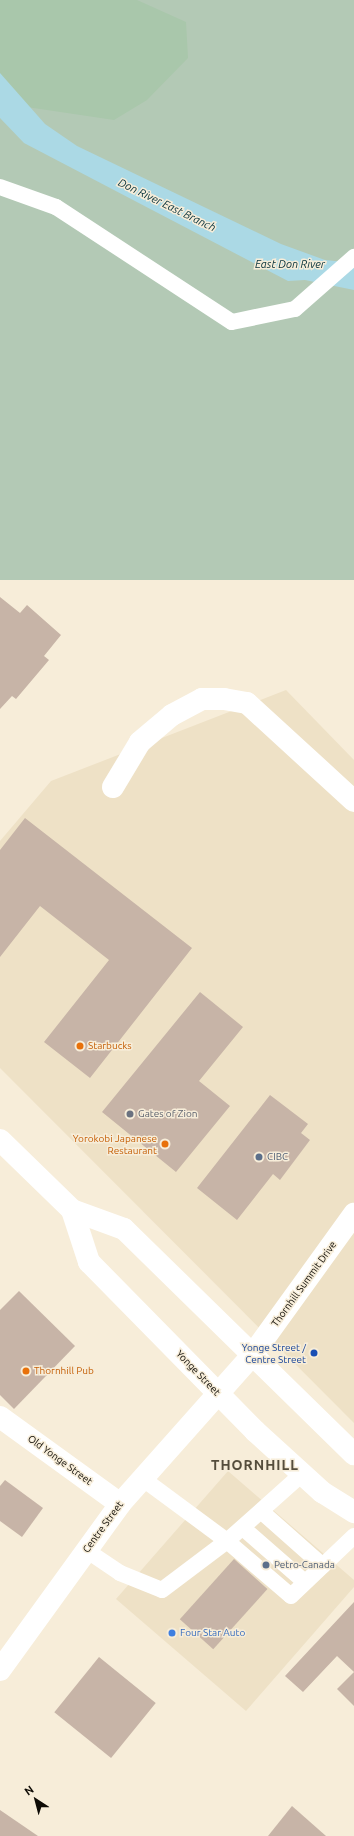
<!DOCTYPE html>
<html>
<head>
<meta charset="utf-8">
<style>
  body { margin:0 }
  #map { position:relative; width:354px; height:1836px; overflow:hidden; background:#f7edd9; font-family:Ubuntu,sans-serif }
  div>[style] { position:absolute }
  .built>* { inset:0; background:#eee1c6 }
  .green>* { inset:0; background:#b3c9b5; transform-origin:0 0 }
  .forest>* { inset:0; background:#a9c7ab }
  .water>* { inset:0; background:#abd9e5 }
  .building>* { inset:0; background:#c7b4a7; transform-origin:0 0 }
  .lane>* { height:16px; margin:-8px; padding:0 8px; transform-origin:8px; border-radius:8px; background:#fff }
  .street>* { height:22px; margin:-11px; padding:0 11px; transform-origin:11px; border-radius:11px; background:#fff }
  .secondary>* { height:22px; margin:-11px; padding:0 11px; transform-origin:11px; border-radius:11px; background:#fff }
  .primary>* { height:22px; margin:-11px; padding:0 11px; transform-origin:11px; border-radius:11px; background:#fff }
  .dots>* { width:11px; height:11px; translate:-50% -50%; box-sizing:border-box; border:2px solid #f7edd9; border-radius:50% }
  span { translate:-50% -50%; white-space:nowrap; text-align:center; line-height:1.15; -webkit-text-stroke:3px #f7edd9; paint-order:stroke }
  .food-label { font-size:10px; color:#c56008 }
  .left { translate:0 -50%; text-align:left }
  .right { translate:-100% -50%; text-align:right }
  .worship-label { font-size:10px; color:#5b616d }
  .service-label { font-size:10px; color:#4e5e75 }
  .street-label { font-size:10px; color:#0e0b05 }
  .transit-label { font-size:10px; color:#164399 }
  .shop-label { font-size:10px; color:#366cbe }
  .water-label { font-size:11px; color:#04313a; font-style:italic }
  .district-label { font-size:14px; color:#554d3c; font-weight:700; letter-spacing:1px }
  .north { position:absolute; left:16px; top:1780px; width:40px; height:40px; -webkit-text-stroke:3px #f7edd9; paint-order:stroke; rotate:324deg; font-size:11px; font-weight:700; line-height:16px; text-align:center; color:#0e0b05 }
  .north::after { content:''; display:block; margin:auto; width:14px; height:18px; background:#0e0b05; clip-path:polygon(50% 0,100% 100%,50% 72%,0 100%) }
</style>
</head>
<body>
<div id="map">
  <div class="built">
    <i style="clip-path:polygon(286px 690px,354px 760px,354px 1423px,0 1068px,0 841px,51px 781px)"></i>
    <i style="clip-path:polygon(228px 1471px,354px 1580px,354px 1587px,246px 1711px,116px 1599px)"></i>
  </div>
  <div class="green">
    <i style="left:0;top:0;width:354px;height:580px"></i>
  </div>
  <div class="forest">
    <i style="clip-path:polygon(0 0,137px 0,186px 22px,188px 58px,147px 100px,114px 120px,0 103px)"></i>
  </div>
  <div class="water">
    <i style="clip-path:polygon(0 73px,45px 124px,77px 146px,281px 244px,325px 260px,354px 263px,354px 290px,305px 280px,288px 281px,24px 143px,0 118px)"></i>
  </div>
  <div class="building">
    <i style="clip-path:polygon(0 597px,20px 613px,27px 605px,61px 635px,44px 656px,49px 660px,16px 699px,12px 696px,0 709px)"></i>
    <i style="clip-path:polygon(25px 818px,192px 948px,90px 1078px,44px 1042px,109px 960px,40px 906px,0 957px,0 850px)"></i>
    <i style="clip-path:polygon(200px 992px,243px 1027px,199px 1081px,230px 1106px,176px 1172px,102px 1112px)"></i>
    <i style="clip-path:polygon(270px 1095px,308px 1124px,301px 1133px,310px 1140px,280px 1180px,273px 1174px,237px 1220px,197px 1188px)"></i>
    <i style="clip-path:polygon(19px 1291px,75px 1346px,14px 1409px,0 1395px,0 1310px)"></i>
    <i style="clip-path:polygon(5px 1480px,43px 1508px,22px 1537px,0 1521px,0 1486px)"></i>
    <i style="left:234px;top:1559px;width:45px;height:81px;rotate:42deg"></i>
    <i style="clip-path:polygon(354px 1602px,354px 1706px,337px 1689px,354px 1672px,337px 1656px,303px 1692px,285px 1676px)"></i>
    <i style="left:99px;top:1657px;width:73px;height:71px;rotate:39deg"></i>
    <i style="clip-path:polygon(292px 1806px,326px 1836px,268px 1836px)"></i>
    <i style="clip-path:polygon(0 1810px,38px 1836px,0 1836px)"></i>
  </div>
  <div class="lane">
    <i style="left:0;top:187px;width:59px;rotate:19.7deg"></i>
    <i style="left:56px;top:207px;width:210px;rotate:33.2deg"></i>
    <i style="left:232px;top:322px;width:64px;rotate:-11.7deg"></i>
    <i style="left:295px;top:309px;width:79px;rotate:-41.4deg"></i>
    <i style="left:302px;top:1474px;width:101px;rotate:138.2deg"></i>
    <i style="left:227px;top:1541px;width:84px;rotate:40.7deg"></i>
    <i style="left:291px;top:1596px;width:87px;rotate:-43.6deg"></i>
    <i style="left:262px;top:1512px;width:81px;rotate:41.5deg"></i>
    <i style="left:243px;top:1528px;width:82px;rotate:41.1deg"></i>
    <i style="left:86px;top:1550px;width:41px;rotate:34.1deg"></i>
    <i style="left:120px;top:1573px;width:45px;rotate:22deg"></i>
    <i style="left:162px;top:1590px;width:81px;rotate:-37deg"></i>
    <i style="left:227px;top:1541px;width:106px;rotate:-143.5deg"></i>
  </div>
  <div class="street">
    <i style="left:113px;top:787px;width:52px;rotate:-59deg"></i>
    <i style="left:140px;top:742px;width:42px;rotate:-40.2deg"></i>
    <i style="left:172px;top:715px;width:34px;rotate:-28deg"></i>
    <i style="left:202px;top:699px;width:22px"></i>
    <i style="left:224px;top:699px;width:23px;rotate:10deg"></i>
    <i style="left:247px;top:703px;width:145px;rotate:42.5deg"></i>
    <i style="left:253px;top:1354px;width:173px;rotate:-54.2deg"></i>
    <i style="left:0;top:1417px;width:148px;rotate:35.9deg"></i>
  </div>
  <div class="secondary">
    <i style="left:0;top:1670px;width:205px;rotate:-54.1deg"></i>
    <i style="left:120px;top:1504px;width:200px;rotate:-48.4deg"></i>
  </div>
  <div class="primary">
    <i style="left:0;top:1140px;width:100px;rotate:44.2deg"></i>
    <i style="left:72px;top:1210px;width:55px;rotate:20.1deg"></i>
    <i style="left:124px;top:1229px;width:322px;rotate:44.4deg"></i>
    <i style="left:72px;top:1210px;width:55px;rotate:71.9deg"></i>
    <i style="left:89px;top:1262px;width:237px;rotate:45.5deg"></i>
    <i style="left:255px;top:1431px;width:91px;rotate:42.3deg"></i>
    <i style="left:322px;top:1492px;width:38px;rotate:32deg"></i>
  </div>
  <div class="dots">
    <i style="left:80px;top:1046px;background:#e8710a"></i>
    <i style="left:130px;top:1114px;background:#6b7280"></i>
    <i style="left:165px;top:1144px;background:#e8710a"></i>
    <i style="left:259px;top:1157px;background:#5c6f8a"></i>
    <i style="left:314px;top:1353px;background:#1a4fb4"></i>
    <i style="left:26px;top:1371px;background:#e8710a"></i>
    <i style="left:266px;top:1565px;background:#5c6f8a"></i>
    <i style="left:172px;top:1633px;background:#3f7fe0"></i>
  </div>
  <div class="food-label">
    <span class="left" style="left:88px;top:1046px">Starbucks</span>
    <span class="right" style="left:157px;top:1144px">Yorokobi Japanese<br>Restaurant</span>
    <span class="left" style="left:34px;top:1371px">Thornhill Pub</span>
  </div>
  <div class="worship-label">
    <span class="left" style="left:138px;top:1114px">Gates of Zion</span>
  </div>
  <div class="service-label">
    <span class="left" style="left:267px;top:1157px">CIBC</span>
    <span class="left" style="left:274px;top:1565px">Petro-Canada</span>
  </div>
  <div class="street-label">
    <span style="left:304px;top:1284px;rotate:-54deg">Thornhill Summit Drive</span>
    <span style="left:198px;top:1373px;rotate:46deg">Yonge Street</span>
    <span style="left:60px;top:1460px;rotate:36deg">Old Yonge Street</span>
    <span style="left:103px;top:1527px;rotate:-54deg">Centre Street</span>
  </div>
  <div class="transit-label">
    <span class="right" style="left:306px;top:1353px">Yonge Street /<br>Centre Street</span>
  </div>
  <div class="shop-label">
    <span class="left" style="left:180px;top:1633px">Four Star Auto</span>
  </div>
  <div class="water-label">
    <span style="left:167px;top:205px;rotate:26deg">Don River East Branch</span>
    <span style="left:290px;top:264px">East Don River</span>
  </div>
  <div class="district-label">
    <span style="left:255px;top:1465px">THORNHILL</span>
  </div>
  <div class="north">N</div>
</div>
</body>
</html>
